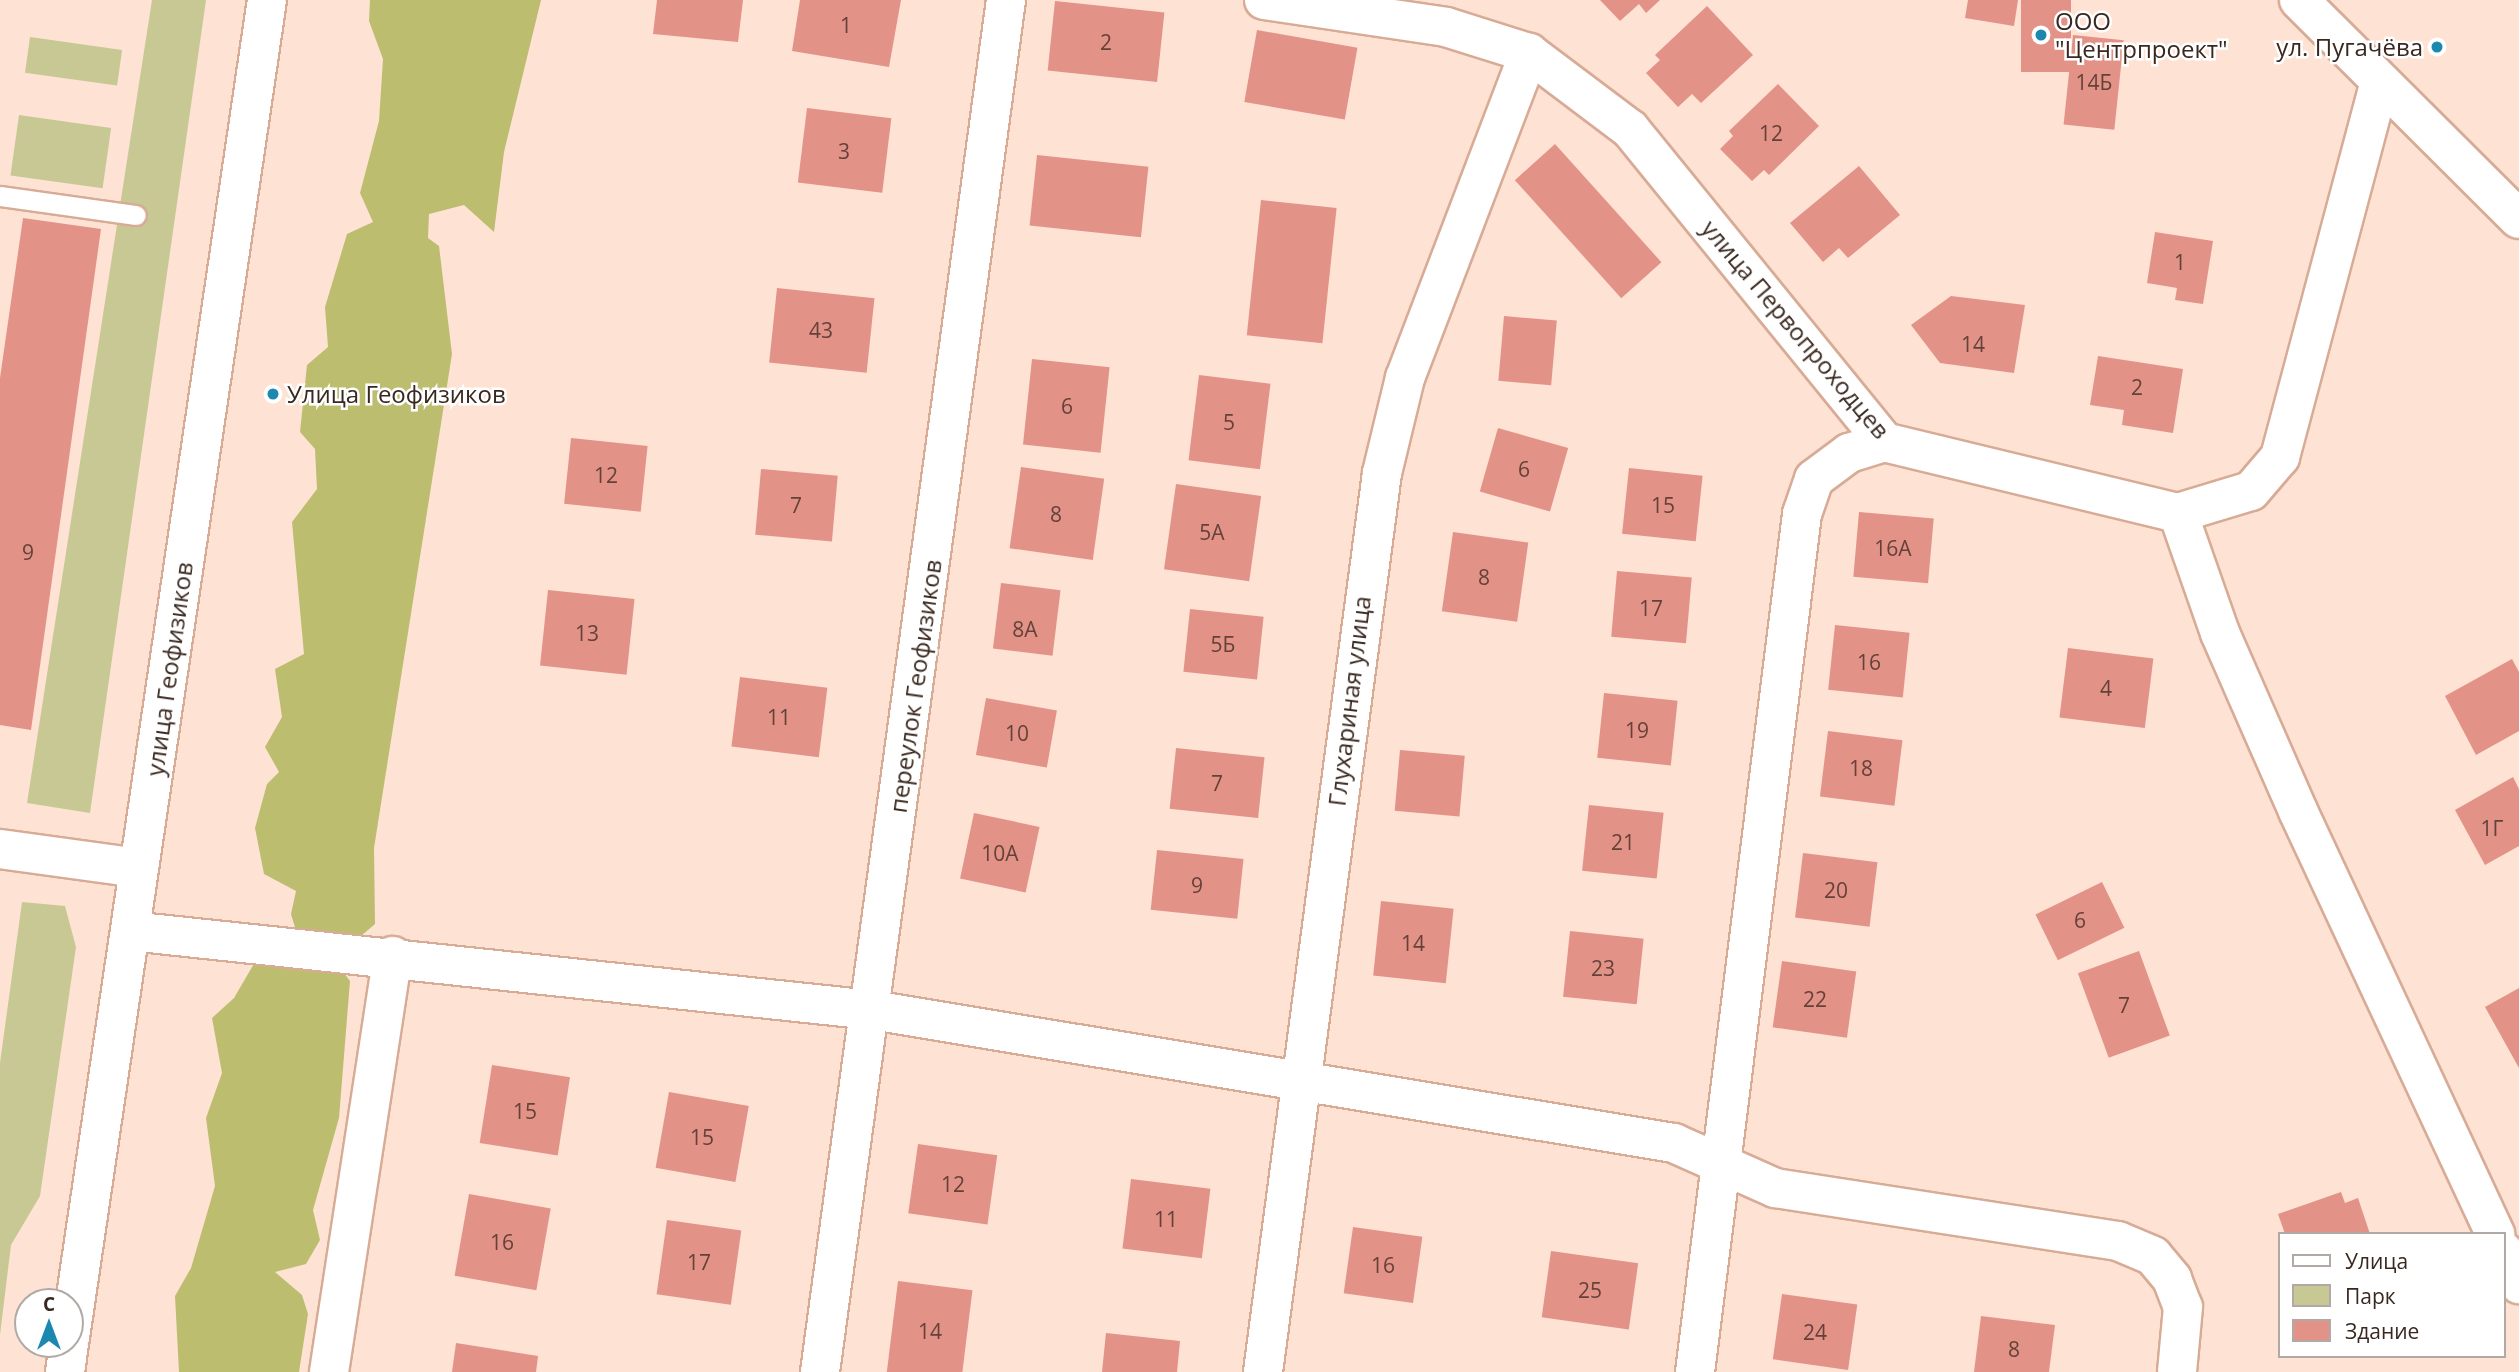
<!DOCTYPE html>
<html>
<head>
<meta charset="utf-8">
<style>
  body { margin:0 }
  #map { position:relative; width:2519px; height:1372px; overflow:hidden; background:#fee2d4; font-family:"Open Sans",sans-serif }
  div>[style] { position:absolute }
  .green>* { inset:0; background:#c8c895; transform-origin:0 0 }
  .forest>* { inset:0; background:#bdbd70 }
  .building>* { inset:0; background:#e39287; transform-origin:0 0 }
  .roads { filter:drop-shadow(2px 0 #d7ab95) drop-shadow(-2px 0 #d7ab95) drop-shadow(0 2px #d7ab95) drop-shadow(0 -2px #d7ab95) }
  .lane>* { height:19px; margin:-9.5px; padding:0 9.5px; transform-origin:9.5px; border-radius:9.5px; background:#fff }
  .street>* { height:38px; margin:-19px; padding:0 19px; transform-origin:19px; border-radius:19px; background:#fff }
  .secondary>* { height:38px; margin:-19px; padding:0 19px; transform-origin:19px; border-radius:19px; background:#fff }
  .primary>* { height:38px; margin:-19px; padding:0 19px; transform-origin:19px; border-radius:19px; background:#fff }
  .dots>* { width:19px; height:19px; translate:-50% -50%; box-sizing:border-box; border:4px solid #fff; border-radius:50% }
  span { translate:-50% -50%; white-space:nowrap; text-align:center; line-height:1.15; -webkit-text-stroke:5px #fff; paint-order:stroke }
  .number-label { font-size:21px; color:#644239 }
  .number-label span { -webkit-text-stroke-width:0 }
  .poi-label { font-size:24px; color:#39281f }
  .left { translate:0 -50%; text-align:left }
  .right { translate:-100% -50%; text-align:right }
  .street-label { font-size:24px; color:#39281f }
  .legend { position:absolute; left:2278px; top:1232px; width:228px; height:126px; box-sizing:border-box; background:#fff; border:2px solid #b0a9a5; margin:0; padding:9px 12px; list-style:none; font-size:21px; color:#39281f }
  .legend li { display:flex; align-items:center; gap:14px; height:35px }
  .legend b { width:35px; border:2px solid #b0a9a5 }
  .north { position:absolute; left:14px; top:1288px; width:70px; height:70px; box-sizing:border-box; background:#fff; border:2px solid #b0a9a5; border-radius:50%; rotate:0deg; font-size:19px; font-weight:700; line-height:28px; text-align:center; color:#39281f }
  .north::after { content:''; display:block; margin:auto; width:24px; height:32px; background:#1c88af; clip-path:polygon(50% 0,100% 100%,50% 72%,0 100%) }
</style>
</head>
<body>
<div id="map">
  <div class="green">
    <i style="clip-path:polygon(152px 0,206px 0,90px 813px,27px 803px)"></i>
    <i style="left:30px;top:37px;width:93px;height:36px;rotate:8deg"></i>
    <i style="left:19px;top:115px;width:93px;height:61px;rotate:8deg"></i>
    <i style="clip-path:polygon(22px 902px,65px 906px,76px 947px,40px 1196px,11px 1245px,0 1335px,0 1063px)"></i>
  </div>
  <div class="forest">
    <i style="clip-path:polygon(370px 0,541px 0,504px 152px,494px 232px,464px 205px,429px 214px,428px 238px,439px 246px,452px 354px,374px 848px,375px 924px,361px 936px,342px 937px,297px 934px,291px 914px,296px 891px,264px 874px,255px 828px,267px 784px,279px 772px,265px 747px,282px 717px,275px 669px,304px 654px,292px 522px,317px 489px,315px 449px,300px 432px,307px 365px,328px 347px,325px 307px,347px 234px,373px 222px,360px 193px,379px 121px,383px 59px,369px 21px)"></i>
    <i style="clip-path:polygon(262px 950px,330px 954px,350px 981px,339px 1118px,313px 1210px,320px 1240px,306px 1264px,275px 1272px,302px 1295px,308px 1314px,299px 1372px,179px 1372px,175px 1296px,191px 1268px,215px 1186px,206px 1118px,222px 1073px,212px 1018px,234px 998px)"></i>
  </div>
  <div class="building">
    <i style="clip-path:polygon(657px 0,743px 0,738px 42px,653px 34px)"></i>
    <i style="clip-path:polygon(800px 0,901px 0,889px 67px,792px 51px)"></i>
    <i style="clip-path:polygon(1600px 0,1660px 0,1646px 13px,1639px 4px,1620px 21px)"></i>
    <i style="clip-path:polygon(1968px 0,2018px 0,2014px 26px,1965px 18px)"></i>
    <i style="left:2021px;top:0;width:50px;height:72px"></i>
    <i style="left:1055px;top:1px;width:110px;height:70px;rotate:6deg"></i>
    <i style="clip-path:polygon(1707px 6px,1753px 55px,1701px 103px,1692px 94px,1678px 107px,1646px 73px,1660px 60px,1655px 55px)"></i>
    <i style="left:1257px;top:30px;width:102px;height:73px;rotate:10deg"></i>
    <i style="left:2073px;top:35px;width:51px;height:90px;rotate:6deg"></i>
    <i style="clip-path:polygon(1778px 84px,1819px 126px,1769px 175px,1764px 170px,1752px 181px,1720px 149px,1733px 136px,1729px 131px)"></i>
    <i style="left:807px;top:108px;width:85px;height:75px;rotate:7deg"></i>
    <i style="left:1555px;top:144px;width:159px;height:54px;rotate:48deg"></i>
    <i style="left:1037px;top:155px;width:112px;height:71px;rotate:6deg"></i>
    <i style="clip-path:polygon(1859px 166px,1900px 215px,1848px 258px,1839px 248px,1823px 262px,1790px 223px)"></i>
    <i style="left:1261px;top:200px;width:76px;height:136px;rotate:6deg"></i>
    <i style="clip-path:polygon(23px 218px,101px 229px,31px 730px,0 725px,0 378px)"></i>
    <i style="clip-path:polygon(2155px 232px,2213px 241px,2203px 304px,2175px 300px,2177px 288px,2147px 283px)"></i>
    <i style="left:777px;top:288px;width:98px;height:75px;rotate:6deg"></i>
    <i style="clip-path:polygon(1951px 296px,2025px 305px,2014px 373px,1940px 363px,1911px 325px)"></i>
    <i style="left:1504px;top:316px;width:53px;height:65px;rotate:5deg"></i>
    <i style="clip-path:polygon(2098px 356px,2183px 369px,2173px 433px,2122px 425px,2124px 410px,2090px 405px)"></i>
    <i style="left:1032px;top:359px;width:78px;height:86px;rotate:6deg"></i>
    <i style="left:1199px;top:375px;width:72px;height:86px;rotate:7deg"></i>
    <i style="left:1498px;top:428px;width:73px;height:66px;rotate:16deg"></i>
    <i style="left:571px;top:438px;width:77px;height:66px;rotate:6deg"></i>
    <i style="left:1021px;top:467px;width:84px;height:82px;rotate:8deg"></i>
    <i style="left:1629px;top:468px;width:74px;height:66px;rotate:6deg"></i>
    <i style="left:761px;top:469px;width:77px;height:66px;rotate:5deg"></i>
    <i style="left:1176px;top:484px;width:86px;height:86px;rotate:8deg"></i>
    <i style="left:1859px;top:512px;width:75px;height:65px;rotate:5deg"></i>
    <i style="left:1453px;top:532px;width:76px;height:80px;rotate:8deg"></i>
    <i style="left:1617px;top:571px;width:75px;height:66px;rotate:5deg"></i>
    <i style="left:1001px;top:583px;width:60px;height:66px;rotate:7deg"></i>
    <i style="left:548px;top:590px;width:87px;height:76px;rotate:6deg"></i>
    <i style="left:1190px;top:609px;width:74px;height:63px;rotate:6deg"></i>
    <i style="left:1835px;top:625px;width:75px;height:65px;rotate:6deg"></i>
    <i style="left:2068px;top:648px;width:86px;height:70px;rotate:7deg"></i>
    <i style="clip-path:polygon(2512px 659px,2519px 672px,2519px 731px,2476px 755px,2445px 696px)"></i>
    <i style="left:740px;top:677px;width:88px;height:70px;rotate:7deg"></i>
    <i style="left:1604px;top:693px;width:74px;height:65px;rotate:6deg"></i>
    <i style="left:986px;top:698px;width:72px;height:58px;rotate:10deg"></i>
    <i style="left:1828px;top:731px;width:75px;height:66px;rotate:7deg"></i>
    <i style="left:1176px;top:748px;width:89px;height:61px;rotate:6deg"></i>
    <i style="left:1400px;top:750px;width:65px;height:61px;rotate:5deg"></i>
    <i style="clip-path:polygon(2513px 777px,2519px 789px,2519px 846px,2485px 865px,2455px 810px)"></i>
    <i style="left:1589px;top:805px;width:75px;height:66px;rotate:6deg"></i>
    <i style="left:974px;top:813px;width:67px;height:67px;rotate:12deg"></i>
    <i style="left:1157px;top:850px;width:87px;height:60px;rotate:6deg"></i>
    <i style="left:1803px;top:853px;width:75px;height:65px;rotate:7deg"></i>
    <i style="left:2102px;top:882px;width:51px;height:74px;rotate:64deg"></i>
    <i style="left:1381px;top:901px;width:73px;height:75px;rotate:6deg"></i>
    <i style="left:1570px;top:931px;width:74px;height:66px;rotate:6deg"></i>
    <i style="left:2139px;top:951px;width:90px;height:65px;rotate:70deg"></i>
    <i style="left:1782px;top:961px;width:75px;height:67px;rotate:8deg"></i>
    <i style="clip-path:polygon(2519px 988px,2519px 1068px,2485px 1007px)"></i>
    <i style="left:492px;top:1065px;width:79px;height:79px;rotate:9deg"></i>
    <i style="left:669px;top:1092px;width:81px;height:77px;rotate:10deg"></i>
    <i style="left:918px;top:1144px;width:80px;height:70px;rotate:8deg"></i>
    <i style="left:1131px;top:1179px;width:80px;height:70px;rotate:7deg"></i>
    <i style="clip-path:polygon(2341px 1192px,2345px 1203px,2358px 1198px,2370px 1234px,2285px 1234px,2278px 1214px)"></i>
    <i style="left:469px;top:1194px;width:83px;height:83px;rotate:10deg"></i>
    <i style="left:667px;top:1220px;width:75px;height:75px;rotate:8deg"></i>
    <i style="left:1353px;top:1227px;width:70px;height:67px;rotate:8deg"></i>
    <i style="left:1551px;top:1251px;width:88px;height:67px;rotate:8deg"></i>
    <i style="left:898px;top:1281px;width:75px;height:92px;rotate:7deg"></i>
    <i style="left:1782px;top:1294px;width:76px;height:66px;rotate:8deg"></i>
    <i style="clip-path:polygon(1981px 1316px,2055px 1325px,2049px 1372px,1974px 1372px)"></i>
    <i style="clip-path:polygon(1106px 1333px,1180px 1341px,1177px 1372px,1102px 1372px)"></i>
    <i style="clip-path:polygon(456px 1343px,538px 1356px,536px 1372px,452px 1372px)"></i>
  </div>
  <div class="roads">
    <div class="lane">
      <i style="left:0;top:196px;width:137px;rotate:8deg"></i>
    </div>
    <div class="street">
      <i style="left:1264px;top:0;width:184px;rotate:8.4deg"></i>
      <i style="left:1446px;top:27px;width:87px;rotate:17.4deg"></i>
      <i style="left:1529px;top:53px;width:126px;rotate:37deg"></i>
      <i style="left:1630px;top:129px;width:403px;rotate:50.9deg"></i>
      <i style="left:1884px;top:442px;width:302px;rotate:13.6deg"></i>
      <i style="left:2178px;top:513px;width:76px;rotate:-16.8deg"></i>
      <i style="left:2251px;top:491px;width:45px;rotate:-49.5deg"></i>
      <i style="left:2280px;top:457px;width:386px;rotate:-75.1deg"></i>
      <i style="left:2178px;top:513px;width:127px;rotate:70.7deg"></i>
      <i style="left:2220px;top:633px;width:194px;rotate:66.3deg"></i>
      <i style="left:2298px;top:811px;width:467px;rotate:65deg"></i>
      <i style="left:0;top:849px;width:140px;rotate:7.8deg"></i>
      <i style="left:130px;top:931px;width:746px;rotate:6.08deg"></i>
      <i style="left:872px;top:1010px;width:813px;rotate:9.42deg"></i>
      <i style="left:1674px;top:1143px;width:111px;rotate:24deg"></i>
      <i style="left:1775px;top:1188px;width:347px;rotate:8.8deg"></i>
      <i style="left:2118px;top:1241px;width:38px;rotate:23deg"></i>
      <i style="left:2153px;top:1256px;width:30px;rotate:50deg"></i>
      <i style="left:2172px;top:1279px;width:30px;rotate:69deg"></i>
      <i style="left:2183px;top:1307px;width:65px;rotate:95.3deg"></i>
      <i style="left:2503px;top:1251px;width:37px;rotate:64deg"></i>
      <i style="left:329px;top:1372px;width:421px;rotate:-81.3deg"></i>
      <i style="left:820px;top:1372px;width:1385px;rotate:-82.28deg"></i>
      <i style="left:1263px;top:1372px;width:907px;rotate:-82.46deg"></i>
      <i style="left:1382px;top:473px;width:98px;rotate:-76.4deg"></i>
      <i style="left:1405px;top:378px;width:348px;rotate:-69.1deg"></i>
      <i style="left:1695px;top:1372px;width:865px;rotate:-82.89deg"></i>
      <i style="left:1802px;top:514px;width:37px;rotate:-71deg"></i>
      <i style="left:1814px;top:479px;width:44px;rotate:-36.6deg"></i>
      <i style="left:1849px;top:453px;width:37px;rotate:-17deg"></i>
    </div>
    <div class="secondary">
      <i style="left:70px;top:1337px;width:1351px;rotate:-81.62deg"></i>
      <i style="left:65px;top:1372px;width:28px;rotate:-82deg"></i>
    </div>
    <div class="primary">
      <i style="left:2299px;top:0;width:310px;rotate:44.9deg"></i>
    </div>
  </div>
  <div class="dots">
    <i style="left:2041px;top:35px;background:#1c88af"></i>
    <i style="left:2437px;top:47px;background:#1c88af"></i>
    <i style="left:273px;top:394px;background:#1c88af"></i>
  </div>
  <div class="number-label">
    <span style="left:846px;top:25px">1</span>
    <span style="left:1106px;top:42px">2</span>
    <span style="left:2094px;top:82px">14Б</span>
    <span style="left:1771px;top:133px">12</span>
    <span style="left:844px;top:151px">3</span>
    <span style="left:2180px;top:262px">1</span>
    <span style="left:821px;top:330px">43</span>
    <span style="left:1973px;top:344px">14</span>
    <span style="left:2137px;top:387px">2</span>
    <span style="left:1067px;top:406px">6</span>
    <span style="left:1229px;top:422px">5</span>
    <span style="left:1524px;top:469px">6</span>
    <span style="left:606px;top:475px">12</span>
    <span style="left:796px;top:505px">7</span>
    <span style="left:1663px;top:505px">15</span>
    <span style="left:1056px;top:514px">8</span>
    <span style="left:1212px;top:532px">5А</span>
    <span style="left:1893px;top:548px">16А</span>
    <span style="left:28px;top:552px">9</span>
    <span style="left:1484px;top:577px">8</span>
    <span style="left:1651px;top:608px">17</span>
    <span style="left:1025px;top:629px">8А</span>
    <span style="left:587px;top:633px">13</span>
    <span style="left:1223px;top:644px">5Б</span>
    <span style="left:1869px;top:662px">16</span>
    <span style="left:2106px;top:688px">4</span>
    <span style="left:779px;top:717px">11</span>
    <span style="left:1637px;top:730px">19</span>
    <span style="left:1017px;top:733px">10</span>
    <span style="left:1861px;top:768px">18</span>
    <span style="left:1217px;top:783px">7</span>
    <span style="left:2492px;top:828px">1Г</span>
    <span style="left:1623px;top:842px">21</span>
    <span style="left:1000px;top:853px">10А</span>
    <span style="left:1197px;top:885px">9</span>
    <span style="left:1836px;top:890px">20</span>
    <span style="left:2080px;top:920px">6</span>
    <span style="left:1413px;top:943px">14</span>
    <span style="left:1603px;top:968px">23</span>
    <span style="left:1815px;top:999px">22</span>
    <span style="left:2124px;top:1005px">7</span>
    <span style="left:525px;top:1111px">15</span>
    <span style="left:702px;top:1137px">15</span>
    <span style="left:953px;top:1184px">12</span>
    <span style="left:1166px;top:1219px">11</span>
    <span style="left:502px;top:1242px">16</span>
    <span style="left:699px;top:1262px">17</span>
    <span style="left:1383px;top:1265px">16</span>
    <span style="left:1590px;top:1290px">25</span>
    <span style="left:930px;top:1331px">14</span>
    <span style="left:1815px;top:1332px">24</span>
    <span style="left:2014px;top:1349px">8</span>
  </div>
  <div class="poi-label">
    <span class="left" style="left:2055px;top:35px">ООО<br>"Центрпроект"</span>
    <span class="right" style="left:2423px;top:47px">ул. Пугачёва</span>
    <span class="left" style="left:287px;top:394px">Улица Геофизиков</span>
  </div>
  <div class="street-label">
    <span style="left:1796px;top:329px;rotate:50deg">улица Первопроходцев</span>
    <span style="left:169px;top:669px;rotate:-82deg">улица Геофизиков</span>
    <span style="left:915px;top:686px;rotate:-82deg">переулок Геофизиков</span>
    <span style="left:1349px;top:701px;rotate:-83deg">Глухариная улица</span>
  </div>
  <ul class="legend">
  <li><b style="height:9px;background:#fff"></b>Улица</li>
  <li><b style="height:19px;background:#c8c895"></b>Парк</li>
  <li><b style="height:19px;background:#e39287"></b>Здание</li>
  </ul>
  <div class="north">С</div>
</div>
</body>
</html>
